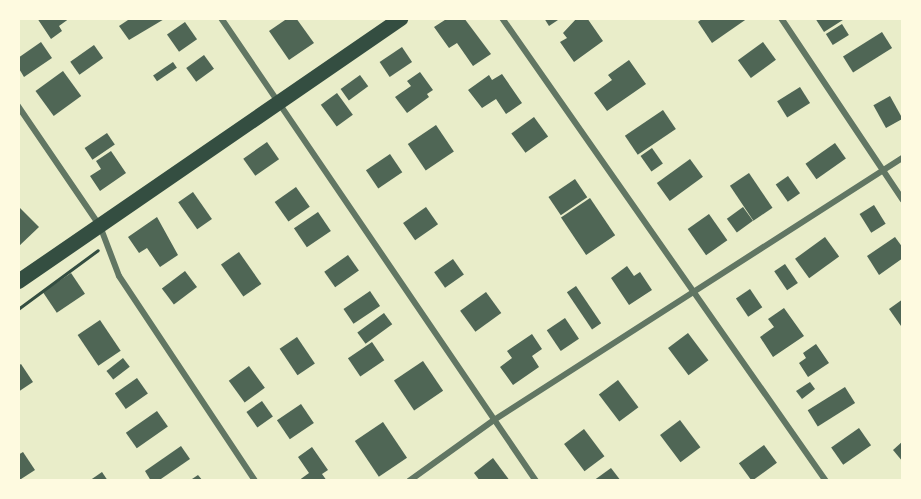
<!DOCTYPE html>
<html>
<head>
<meta charset="utf-8">
<style>
  body { margin:0 }
  #map { position:relative; width:921px; height:499px; overflow:hidden; background:#e9edc9; font-family:"Fira Sans Condensed",sans-serif }
  div>[style] { position:absolute }
  .building>* { inset:0; background:#4f6655; transform-origin:0 0 }
  .path>* { height:3px; margin:-1.5px; padding:0 1.5px; transform-origin:1.5px; border-radius:1.5px; background:#344e41 }
  .minor>* { height:6px; margin:-3px; padding:0 3px; transform-origin:3px; border-radius:3px; background:#617663 }
  .primary>* { height:15px; margin:-7.5px; padding:0 7.5px; transform-origin:7.5px; border-radius:7.5px; background:#344e41 }
  span { translate:-50% -50%; white-space:nowrap; text-align:center; line-height:1.15; -webkit-text-stroke:5px #fefae0; paint-order:stroke }
  .frame { position:absolute; inset:0; border:20px solid #fefae0; pointer-events:none }
</style>
</head>
<body>
<div id="map">
  <div class="building">
    <i style="clip-path:polygon(37px 18px,70px 18px,59px 26px,62px 31px,51px 39px)"></i>
    <i style="clip-path:polygon(131px 18px,166px 18px,129px 40px,119px 26px)"></i>
    <i style="clip-path:polygon(288px 18px,296px 18px,314px 43px,289px 60px,269px 31px)"></i>
    <i style="clip-path:polygon(448px 18px,464px 18px,491px 54px,473px 66px,457px 43px,449px 48px,434px 27px)"></i>
    <i style="clip-path:polygon(544px 18px,561px 18px,549px 26px)"></i>
    <i style="clip-path:polygon(577px 18px,587px 18px,603px 41px,574px 62px,560px 42px,567px 38px,563px 33px)"></i>
    <i style="clip-path:polygon(703px 18px,748px 18px,712px 43px,698px 22px)"></i>
    <i style="clip-path:polygon(815px 18px,846px 18px,824px 32px)"></i>
    <i style="left:185px;top:22px;width:21px;height:22px;rotate:55deg"></i>
    <i style="left:842px;top:24px;width:13px;height:19px;rotate:58deg"></i>
    <i style="left:882px;top:32px;width:19px;height:46px;rotate:58deg"></i>
    <i style="clip-path:polygon(41px 42px,52px 58px,24px 77px,18px 67px,18px 58px)"></i>
    <i style="left:763px;top:42px;width:22px;height:31px;rotate:54deg"></i>
    <i style="left:94px;top:45px;width:16px;height:29px;rotate:55deg"></i>
    <i style="left:402px;top:47px;width:18px;height:27px;rotate:56deg"></i>
    <i style="left:204px;top:55px;width:17px;height:22px;rotate:54deg"></i>
    <i style="clip-path:polygon(629px 60px,646px 84px,607px 111px,594px 93px,612px 80px,608px 75px)"></i>
    <i style="left:173px;top:62px;width:7px;height:24px;rotate:56deg"></i>
    <i style="left:63px;top:71px;width:31px;height:34px;rotate:54deg"></i>
    <i style="clip-path:polygon(420px 72px,433px 90px,427px 94px,429px 97px,407px 113px,395px 97px,411px 86px,407px 81px)"></i>
    <i style="clip-path:polygon(502px 74px,522px 103px,506px 114px,496px 99px,482px 108px,468px 90px,489px 75px,492px 80px)"></i>
    <i style="left:360px;top:75px;width:14px;height:24px;rotate:54deg"></i>
    <i style="left:800px;top:87px;width:19px;height:27px;rotate:58deg"></i>
    <i style="left:337px;top:93px;width:27px;height:20px;rotate:54deg"></i>
    <i style="left:890px;top:96px;width:26px;height:19px;rotate:61deg"></i>
    <i style="left:663px;top:110px;width:23px;height:46px;rotate:56deg"></i>
    <i style="left:534px;top:117px;width:24px;height:28px;rotate:54deg"></i>
    <i style="left:436px;top:125px;width:32px;height:34px;rotate:56deg"></i>
    <i style="left:107px;top:133px;width:14px;height:27px;rotate:56deg"></i>
    <i style="left:267px;top:142px;width:21px;height:29px;rotate:55deg"></i>
    <i style="left:835px;top:143px;width:19px;height:36px;rotate:55deg"></i>
    <i style="left:652px;top:148px;width:19px;height:14px;rotate:55deg"></i>
    <i style="clip-path:polygon(111px 151px,126px 173px,100px 191px,90px 176px,101px 169px,96px 161px)"></i>
    <i style="left:390px;top:154px;width:22px;height:29px;rotate:56deg"></i>
    <i style="left:690px;top:159px;width:22px;height:41px;rotate:54deg"></i>
    <i style="left:749px;top:173px;width:42px;height:23px;rotate:56deg"></i>
    <i style="left:788px;top:176px;width:21px;height:15px;rotate:55deg"></i>
    <i style="left:575px;top:179px;width:22px;height:32px;rotate:56deg"></i>
    <i style="left:296px;top:187px;width:24px;height:26px;rotate:55deg"></i>
    <i style="left:193px;top:192px;width:33px;height:18px;rotate:55deg"></i>
    <i style="left:590px;top:198px;width:45px;height:35px;rotate:56deg"></i>
    <i style="left:874px;top:205px;width:22px;height:17px;rotate:58deg"></i>
    <i style="clip-path:polygon(19px 207px,39px 227px,18px 247px,18px 208px)"></i>
    <i style="left:426px;top:207px;width:21px;height:28px;rotate:55deg"></i>
    <i style="left:743px;top:207px;width:17px;height:20px;rotate:54deg"></i>
    <i style="left:318px;top:212px;width:23px;height:29px;rotate:56deg"></i>
    <i style="left:709px;top:214px;width:32px;height:26px;rotate:55deg"></i>
    <i style="clip-path:polygon(157px 217px,178px 255px,160px 267px,147px 248px,139px 253px,128px 237px)"></i>
    <i style="left:825px;top:237px;width:24px;height:37px;rotate:54deg"></i>
    <i style="clip-path:polygon(895px 237px,903px 248px,903px 258px,879px 275px,867px 256px)"></i>
    <i style="left:239px;top:252px;width:39px;height:22px;rotate:55deg"></i>
    <i style="left:348px;top:255px;width:19px;height:29px;rotate:55deg"></i>
    <i style="left:453px;top:259px;width:19px;height:23px;rotate:55deg"></i>
    <i style="left:785px;top:264px;width:23px;height:13px;rotate:56deg"></i>
    <i style="clip-path:polygon(627px 266px,634px 276px,640px 272px,652px 290px,629px 305px,611px 278px)"></i>
    <i style="left:185px;top:271px;width:20px;height:29px;rotate:53deg"></i>
    <i style="left:71px;top:273px;width:25px;height:34px;rotate:56deg"></i>
    <i style="left:576px;top:286px;width:45px;height:11px;rotate:56deg"></i>
    <i style="left:750px;top:289px;width:22px;height:17px;rotate:56deg"></i>
    <i style="left:370px;top:291px;width:18px;height:32px;rotate:56deg"></i>
    <i style="left:486px;top:292px;width:26px;height:32px;rotate:54deg"></i>
    <i style="clip-path:polygon(903px 299px,903px 325px,901px 326px,889px 309px)"></i>
    <i style="clip-path:polygon(784px 308px,804px 336px,773px 357px,760px 337px,774px 327px,768px 319px)"></i>
    <i style="left:384px;top:313px;width:14px;height:33px;rotate:54deg"></i>
    <i style="left:565px;top:318px;width:25px;height:22px;rotate:56deg"></i>
    <i style="left:100px;top:320px;width:37px;height:27px;rotate:56deg"></i>
    <i style="left:688px;top:333px;width:34px;height:25px;rotate:53deg"></i>
    <i style="clip-path:polygon(532px 334px,542px 349px,532px 356px,539px 367px,513px 385px,500px 367px,512px 358px,507px 351px)"></i>
    <i style="left:297px;top:337px;width:32px;height:21px;rotate:56deg"></i>
    <i style="left:372px;top:342px;width:22px;height:29px;rotate:56deg"></i>
    <i style="clip-path:polygon(816px 344px,829px 363px,808px 377px,799px 363px,806px 358px,803px 353px)"></i>
    <i style="left:123px;top:358px;width:11px;height:21px;rotate:52deg"></i>
    <i style="left:423px;top:361px;width:36px;height:35px;rotate:56deg"></i>
    <i style="clip-path:polygon(21px 364px,33px 382px,18px 392px,18px 366px)"></i>
    <i style="left:249px;top:366px;width:27px;height:25px;rotate:54deg"></i>
    <i style="left:137px;top:378px;width:19px;height:27px;rotate:55deg"></i>
    <i style="left:618px;top:380px;width:34px;height:24px;rotate:53deg"></i>
    <i style="clip-path:polygon(810px 382px,815px 389px,802px 399px,796px 391px)"></i>
    <i style="left:845px;top:387px;width:19px;height:44px;rotate:58deg"></i>
    <i style="left:262px;top:401px;width:19px;height:19px;rotate:55deg"></i>
    <i style="left:301px;top:404px;width:23px;height:29px;rotate:56deg"></i>
    <i style="left:157px;top:411px;width:19px;height:38px;rotate:55deg"></i>
    <i style="left:680px;top:420px;width:34px;height:25px;rotate:53deg"></i>
    <i style="left:383px;top:422px;width:43px;height:34px;rotate:56deg"></i>
    <i style="left:859px;top:428px;width:21px;height:34px;rotate:55deg"></i>
    <i style="left:584px;top:429px;width:34px;height:25px;rotate:53deg"></i>
    <i style="clip-path:polygon(903px 441px,903px 462px,893px 450px)"></i>
    <i style="left:764px;top:445px;width:22px;height:31px;rotate:54deg"></i>
    <i style="clip-path:polygon(181px 446px,190px 459px,158px 481px,151px 481px,145px 471px)"></i>
    <i style="clip-path:polygon(312px 447px,328px 470px,322px 474px,327px 481px,298px 481px,309px 473px,298px 457px)"></i>
    <i style="clip-path:polygon(23px 452px,35px 470px,18px 481px,18px 455px)"></i>
    <i style="clip-path:polygon(493px 458px,510px 481px,480px 481px,474px 473px)"></i>
    <i style="clip-path:polygon(611px 468px,621px 481px,593px 481px)"></i>
    <i style="clip-path:polygon(102px 472px,108px 481px,89px 481px)"></i>
    <i style="clip-path:polygon(198px 475px,203px 481px,189px 481px)"></i>
  </div>
  <div class="path">
    <i style="left:18px;top:309px;width:99px;rotate:-36.4deg"></i>
  </div>
  <div class="minor">
    <i style="left:221px;top:18px;width:560px;rotate:55.77deg"></i>
    <i style="left:502px;top:18px;width:565px;rotate:55.02deg"></i>
    <i style="left:781px;top:18px;width:219px;rotate:56.2deg"></i>
    <i style="left:18px;top:106px;width:145px;rotate:55.7deg"></i>
    <i style="left:100px;top:226px;width:53px;rotate:69.2deg"></i>
    <i style="left:119px;top:276px;width:246px;rotate:56.4deg"></i>
    <i style="left:409px;top:481px;width:105px;rotate:-35.7deg"></i>
    <i style="left:494px;top:420px;width:486px;rotate:-32.7deg"></i>
  </div>
  <div class="primary">
    <i style="left:18px;top:281px;width:464px;rotate:-34.5deg"></i>
  </div>
  <div class="frame"></div>
</div>
</body>
</html>
